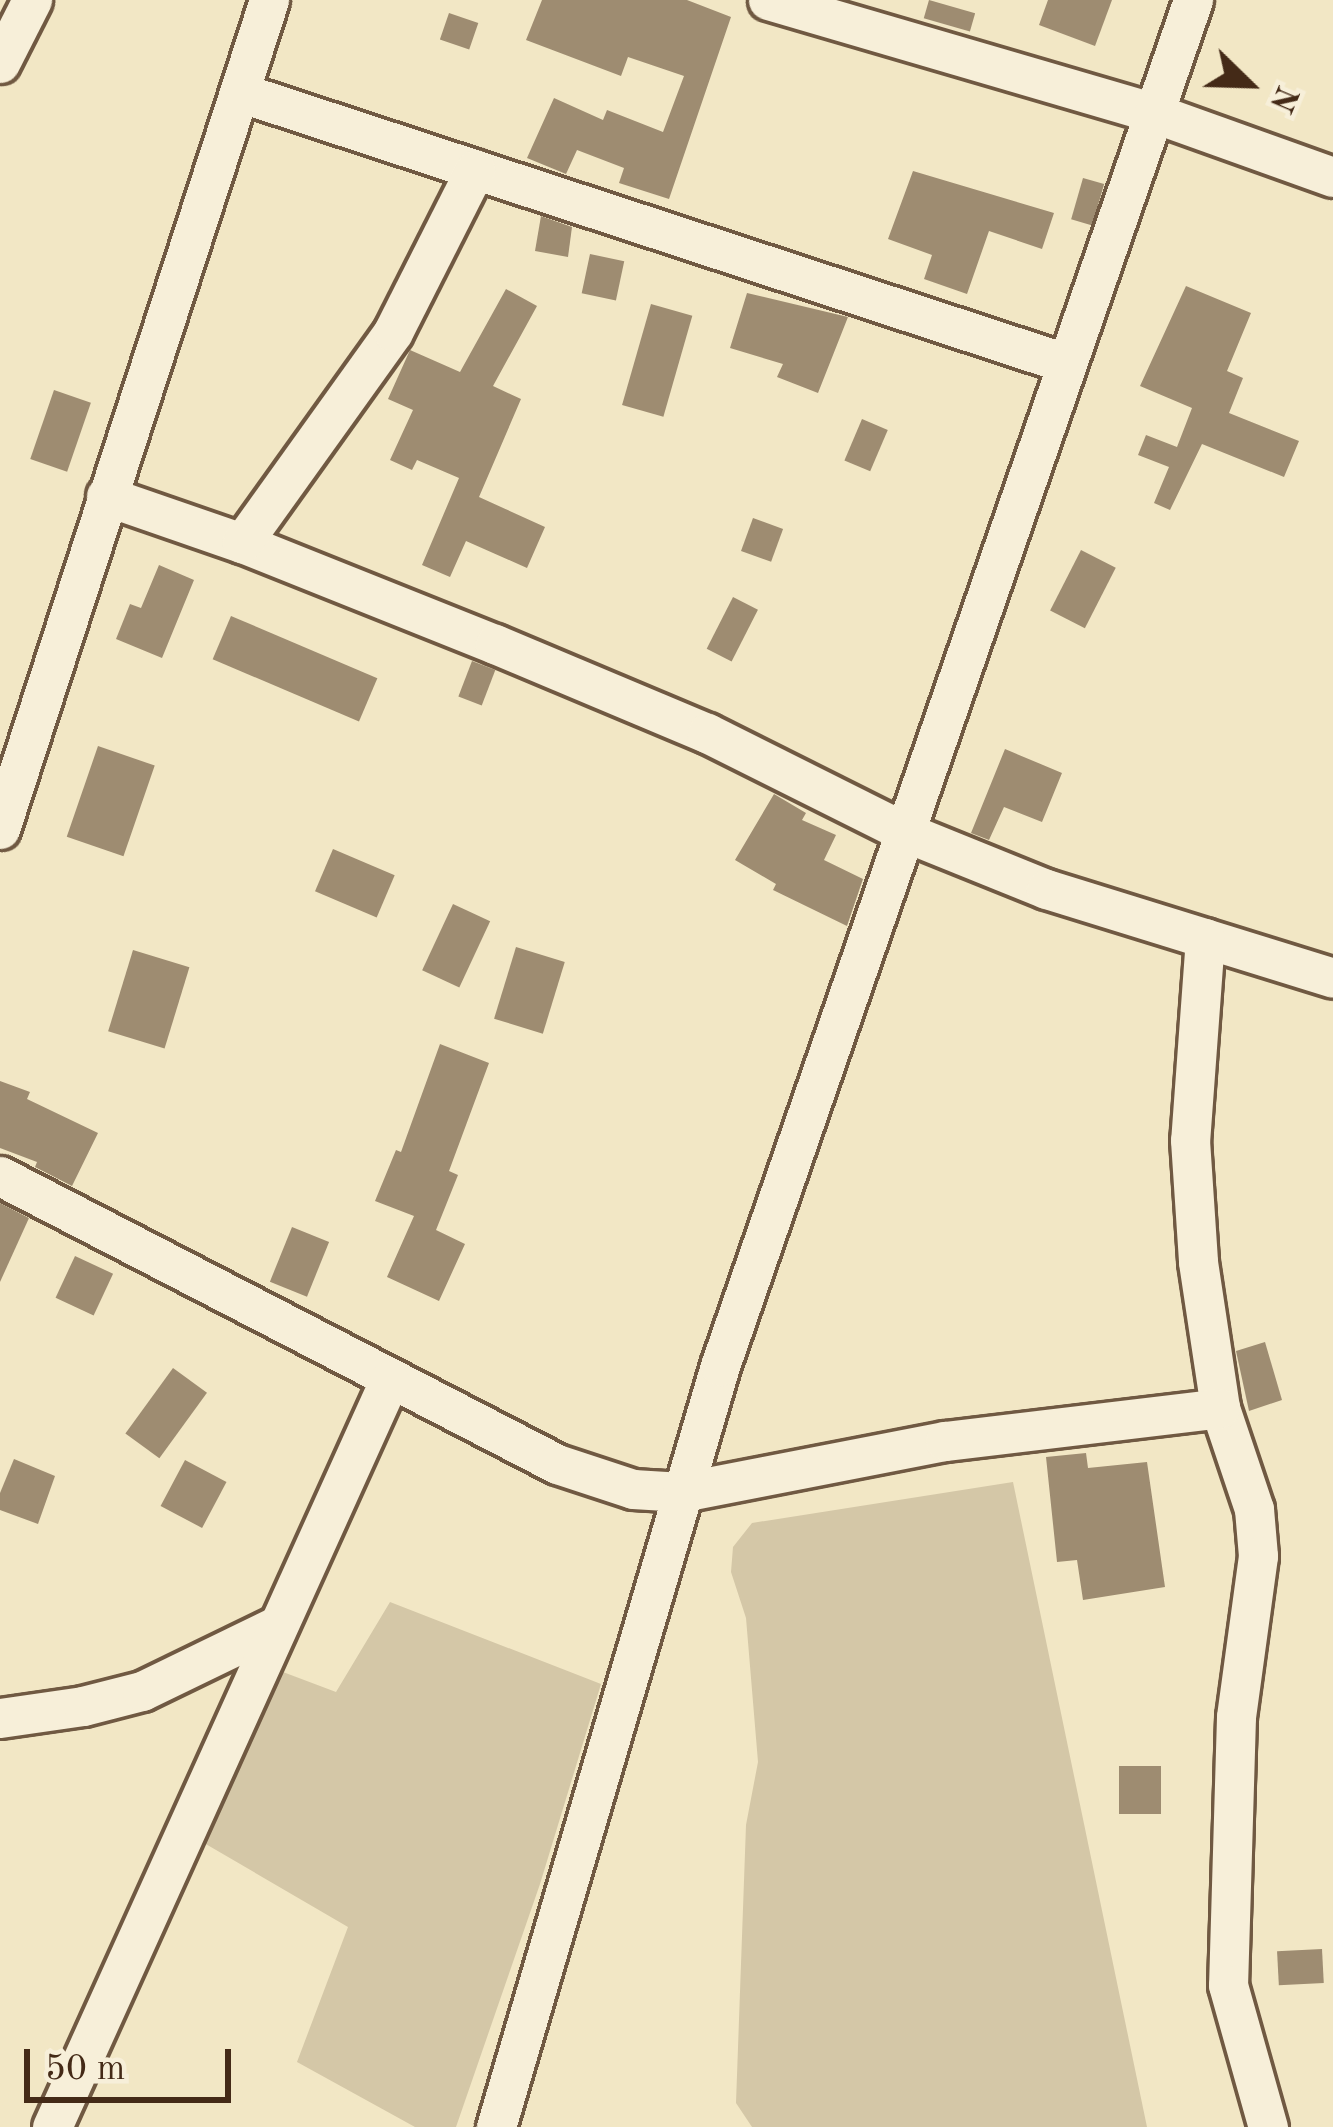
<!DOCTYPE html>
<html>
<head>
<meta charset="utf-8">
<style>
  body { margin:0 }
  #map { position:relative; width:1333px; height:2127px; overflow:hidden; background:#f2e7c5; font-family:"Old Standard TT",serif }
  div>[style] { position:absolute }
  .green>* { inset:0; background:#d4c7a7 }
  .building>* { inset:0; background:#9e8c71; transform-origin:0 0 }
  .roads { filter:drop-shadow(3px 0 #705942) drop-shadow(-3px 0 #705942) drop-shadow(0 3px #705942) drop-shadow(0 -3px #705942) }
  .minor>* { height:39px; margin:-19.5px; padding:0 19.5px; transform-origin:19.5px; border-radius:19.5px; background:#f7efd9 }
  span { translate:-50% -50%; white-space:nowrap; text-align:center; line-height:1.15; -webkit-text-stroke:10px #f7efd9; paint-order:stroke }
  .north { position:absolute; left:1189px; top:24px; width:120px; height:120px; -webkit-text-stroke:9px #f7efd9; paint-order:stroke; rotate:113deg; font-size:33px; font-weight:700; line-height:48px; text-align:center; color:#442a17 }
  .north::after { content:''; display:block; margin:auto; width:42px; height:54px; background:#442a17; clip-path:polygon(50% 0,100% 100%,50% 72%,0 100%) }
  .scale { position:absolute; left:24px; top:2049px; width:207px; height:54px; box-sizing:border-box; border:6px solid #442a17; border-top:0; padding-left:15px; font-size:36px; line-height:42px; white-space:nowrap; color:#442a17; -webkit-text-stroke:9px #f7efd9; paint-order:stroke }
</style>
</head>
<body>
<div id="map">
  <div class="green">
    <i style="clip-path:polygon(1013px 1482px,1147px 2127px,752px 2127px,736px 2103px,746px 1825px,758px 1762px,746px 1618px,731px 1572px,733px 1547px,752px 1523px)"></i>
    <i style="clip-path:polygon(390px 1602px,601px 1684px,540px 1884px,456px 2127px,415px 2127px,297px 2062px,348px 1927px,204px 1843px,275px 1669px,336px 1692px)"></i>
  </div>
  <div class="building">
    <i style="clip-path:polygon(542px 0,687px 0,731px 17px,669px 199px,619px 183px,624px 168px,577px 150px,566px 174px,527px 158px,554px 98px,603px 120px,607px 110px,663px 132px,684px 76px,628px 57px,621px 76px,526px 40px)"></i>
    <i style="left:929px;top:0;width:48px;height:19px;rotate:16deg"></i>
    <i style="clip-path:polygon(1048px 0,1112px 0,1095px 46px,1039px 25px)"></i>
    <i style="left:449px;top:13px;width:31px;height:28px;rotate:19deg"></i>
    <i style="clip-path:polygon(913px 171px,1054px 213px,1042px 249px,989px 231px,967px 294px,924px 279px,932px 255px,888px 239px)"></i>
    <i style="left:1083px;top:178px;width:22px;height:43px;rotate:16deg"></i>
    <i style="clip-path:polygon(541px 216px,572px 227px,568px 257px,535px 251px)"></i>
    <i style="left:590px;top:254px;width:35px;height:40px;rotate:12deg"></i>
    <i style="clip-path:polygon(1186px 286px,1251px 313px,1227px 371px,1243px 378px,1229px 413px,1299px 441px,1284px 477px,1202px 444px,1170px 510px,1154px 503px,1169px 467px,1138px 455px,1146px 435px,1177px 447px,1192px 408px,1140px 386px)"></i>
    <i style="clip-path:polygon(506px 289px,537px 306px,493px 386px,521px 399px,479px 497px,545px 527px,527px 568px,466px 541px,450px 577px,422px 565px,459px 478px,417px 460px,412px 470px,390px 460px,413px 410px,388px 399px,410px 350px,460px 372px)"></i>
    <i style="clip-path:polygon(747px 293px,848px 317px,818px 393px,777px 377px,783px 364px,730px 348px)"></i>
    <i style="left:651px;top:304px;width:43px;height:105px;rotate:16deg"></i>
    <i style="left:54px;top:390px;width:39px;height:73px;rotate:19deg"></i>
    <i style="left:862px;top:419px;width:28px;height:45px;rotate:23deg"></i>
    <i style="left:753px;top:518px;width:32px;height:35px;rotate:20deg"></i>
    <i style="left:1081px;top:550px;width:39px;height:68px;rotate:27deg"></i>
    <i style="clip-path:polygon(159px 565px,194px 580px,162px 658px,116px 639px,130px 604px,141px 608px)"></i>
    <i style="left:733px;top:597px;width:28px;height:58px;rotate:27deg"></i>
    <i style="left:231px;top:616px;width:159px;height:47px;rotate:23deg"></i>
    <i style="left:472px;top:661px;width:25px;height:38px;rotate:21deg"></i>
    <i style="left:98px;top:746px;width:60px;height:96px;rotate:19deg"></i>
    <i style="clip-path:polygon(1005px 749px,1062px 773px,1042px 822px,1004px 807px,989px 840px,971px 833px)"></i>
    <i style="clip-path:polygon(774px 794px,806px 813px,802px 820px,836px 835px,824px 860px,863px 879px,847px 926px,773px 890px,776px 884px,735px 860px)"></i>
    <i style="left:333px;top:849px;width:67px;height:46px;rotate:23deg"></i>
    <i style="left:453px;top:904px;width:41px;height:73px;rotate:25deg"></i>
    <i style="left:516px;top:947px;width:51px;height:75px;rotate:17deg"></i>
    <i style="left:133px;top:950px;width:59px;height:85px;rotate:17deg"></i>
    <i style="clip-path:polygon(440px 1044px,489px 1063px,449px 1171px,458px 1175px,436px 1230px,465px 1244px,439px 1301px,387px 1277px,414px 1216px,375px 1201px,396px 1150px,401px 1152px)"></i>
    <i style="clip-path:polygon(0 1081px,30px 1092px,27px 1099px,98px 1133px,72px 1186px,35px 1167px,37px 1162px,0 1148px)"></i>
    <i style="clip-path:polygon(0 1203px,29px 1218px,0 1282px)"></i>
    <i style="left:292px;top:1227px;width:40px;height:59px;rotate:22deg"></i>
    <i style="left:75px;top:1256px;width:42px;height:46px;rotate:25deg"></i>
    <i style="clip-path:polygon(1265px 1342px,1282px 1400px,1249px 1411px,1236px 1351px)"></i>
    <i style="left:173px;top:1368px;width:42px;height:81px;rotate:36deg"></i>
    <i style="clip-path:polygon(1086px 1453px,1088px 1468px,1147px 1462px,1165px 1587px,1083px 1600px,1077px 1560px,1057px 1562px,1046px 1457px)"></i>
    <i style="clip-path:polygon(14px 1459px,55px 1476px,38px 1524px,0 1510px,0 1493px)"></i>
    <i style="left:185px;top:1460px;width:47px;height:52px;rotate:28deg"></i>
    <i style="left:1119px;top:1766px;width:42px;height:48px"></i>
    <i style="left:1322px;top:1949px;width:34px;height:45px;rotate:87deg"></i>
  </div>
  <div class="roads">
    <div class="minor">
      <i style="left:768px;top:0;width:402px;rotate:16.3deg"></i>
      <i style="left:1154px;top:113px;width:190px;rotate:19.7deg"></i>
      <i style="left:0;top:63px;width:71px;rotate:-63.1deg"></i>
      <i style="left:242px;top:93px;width:866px;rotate:18.16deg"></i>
      <i style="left:106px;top:496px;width:144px;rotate:19.1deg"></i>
      <i style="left:242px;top:543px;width:272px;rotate:21.8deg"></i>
      <i style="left:495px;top:644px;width:230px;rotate:22.8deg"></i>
      <i style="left:707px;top:733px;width:221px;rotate:26.6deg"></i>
      <i style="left:905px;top:832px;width:152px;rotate:22deg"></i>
      <i style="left:1046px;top:889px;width:300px;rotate:17.2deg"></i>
      <i style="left:242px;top:543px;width:259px;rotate:-54.4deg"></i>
      <i style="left:393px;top:332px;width:182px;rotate:-63.2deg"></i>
      <i style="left:0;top:829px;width:872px;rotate:-72.02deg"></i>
      <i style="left:1205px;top:938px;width:203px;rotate:94.2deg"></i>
      <i style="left:1190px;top:1140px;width:122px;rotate:86.2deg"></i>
      <i style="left:1198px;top:1262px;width:148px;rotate:81.4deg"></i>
      <i style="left:1220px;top:1408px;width:107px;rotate:71.4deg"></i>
      <i style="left:1254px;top:1509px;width:47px;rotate:85.1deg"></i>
      <i style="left:1258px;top:1556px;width:162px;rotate:97.8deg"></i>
      <i style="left:1236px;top:1717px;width:268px;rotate:91.7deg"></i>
      <i style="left:1228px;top:1985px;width:148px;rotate:74.3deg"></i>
      <i style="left:0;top:1176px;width:627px;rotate:27.34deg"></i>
      <i style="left:557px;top:1464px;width:80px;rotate:18.2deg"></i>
      <i style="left:633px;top:1489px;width:49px;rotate:3.5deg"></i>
      <i style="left:682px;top:1492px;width:268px;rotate:-11deg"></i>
      <i style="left:945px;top:1441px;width:277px;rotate:-6.8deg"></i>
      <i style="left:0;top:1718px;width:84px;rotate:-8.2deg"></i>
      <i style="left:83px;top:1706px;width:61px;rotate:-14.3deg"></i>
      <i style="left:142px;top:1691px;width:151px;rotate:-25.9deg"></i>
      <i style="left:52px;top:2127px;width:819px;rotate:-65.69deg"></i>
      <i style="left:496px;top:2127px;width:793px;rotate:-73.6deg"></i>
      <i style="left:720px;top:1366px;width:1446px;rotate:-70.9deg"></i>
    </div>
  </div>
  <div class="north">N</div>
  <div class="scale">50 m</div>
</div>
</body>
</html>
